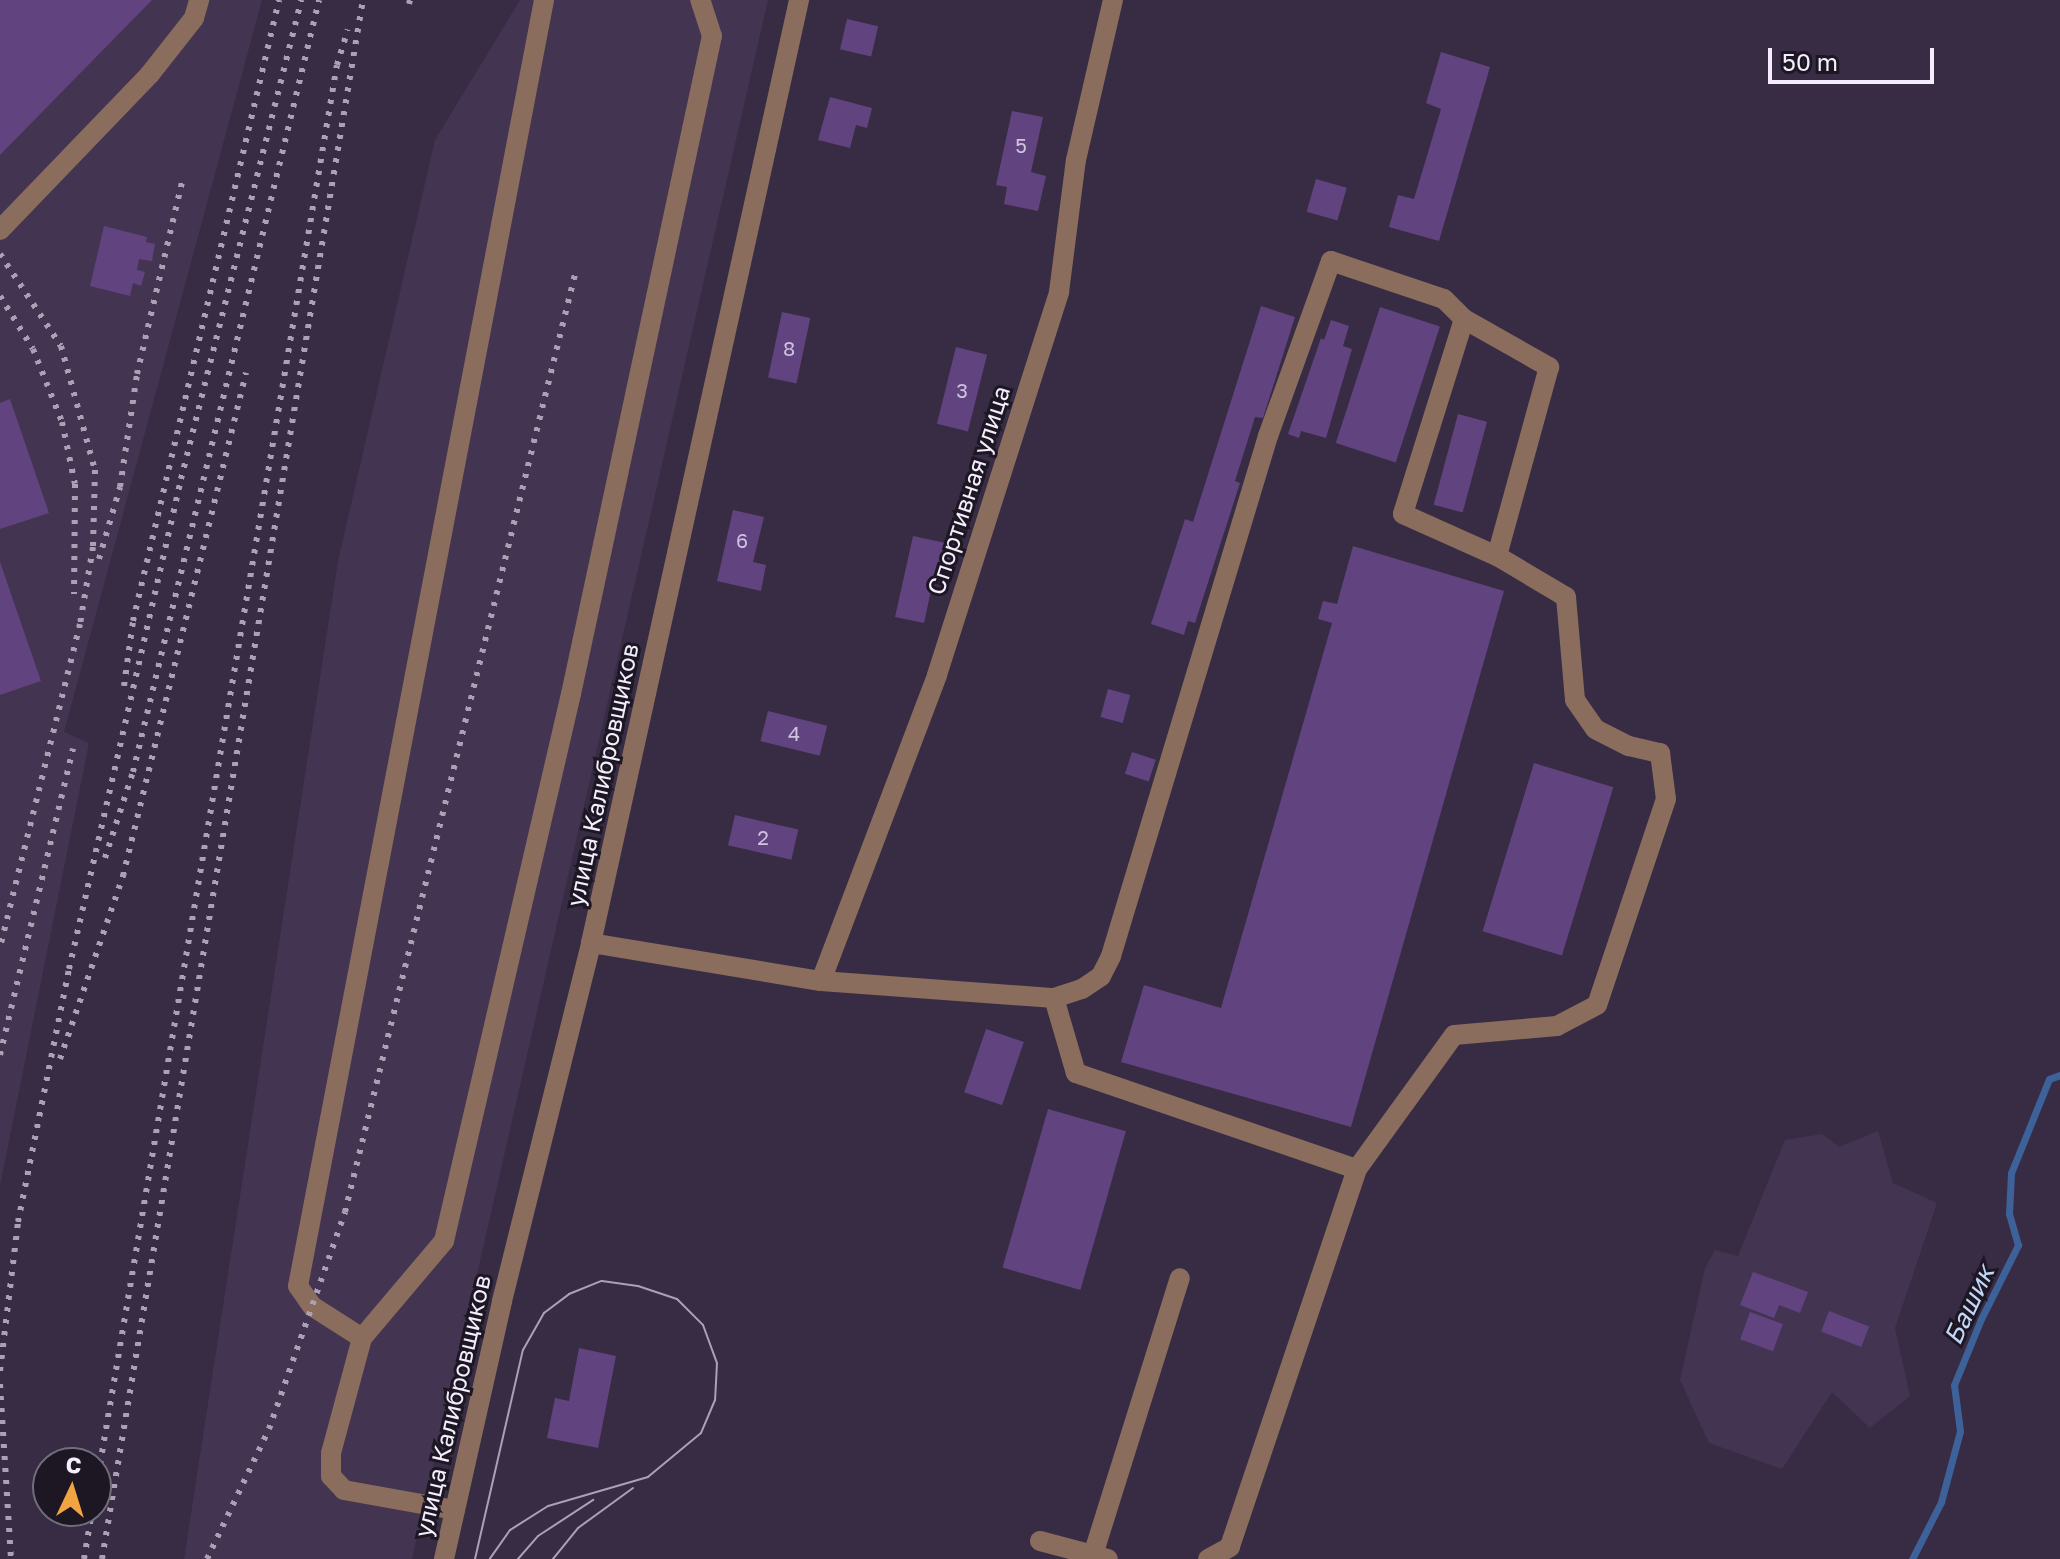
<!DOCTYPE html>
<html>
<head>
<meta charset="utf-8">
<style>
  body { margin:0 }
  #map { position:relative; width:2060px; height:1559px; overflow:hidden; background:#372c44; font-family:"Golos Text",sans-serif }
  div>[style] { position:absolute }
  .built>* { inset:0; background:#433452 }
  .stream>* { height:7px; margin:-3.5px; padding:0 3.5px; transform-origin:3.5px; border-radius:3.5px; background:#3d629a }
  .building>* { inset:0; background:#61437f; transform-origin:0 0 }
  .minor>* { height:20px; margin:-10px; padding:0 10px; transform-origin:10px; border-radius:10px; background:#8a6d5c }
  .tram>* { height:2px; margin:-1px; padding:0 1px; transform-origin:1px; border-radius:1px; background:#aaa1b5 }
  .rail>* { height:6px; margin-top:-3px; transform-origin:0; background:repeating-linear-gradient(90deg,#aaa1b5 0 4px,transparent 0 12px) }
  span { translate:-50% -50%; white-space:nowrap; text-align:center; line-height:1.15; -webkit-text-stroke:6px #1c1722; paint-order:stroke }
  .number-label { font-size:20px; color:#cfc2de }
  .number-label span { -webkit-text-stroke-width:0 }
  .street-label { font-size:24px; color:#f4edfd }
  .water-label { font-size:26px; color:#c1d7f9; font-style:italic }
  .north { position:absolute; left:32px; top:1447px; width:80px; height:80px; box-sizing:border-box; background:#1c1722; border:2px solid #726d7a; border-radius:50%; rotate:4deg; font-size:22px; font-weight:700; line-height:32px; text-align:center; color:#f4edfd }
  .north::after { content:''; display:block; margin:auto; width:28px; height:36px; background:#f3a442; clip-path:polygon(50% 0,100% 100%,50% 72%,0 100%) }
  .scale { position:absolute; left:1768px; top:48px; width:166px; height:36px; box-sizing:border-box; border:4px solid #f4edfd; border-top:0; padding-left:10px; font-size:24px; line-height:28px; white-space:nowrap; color:#f4edfd; -webkit-text-stroke:6px #1c1722; paint-order:stroke }
</style>
</head>
<body>
<div id="map">
  <div class="built">
    <i style="clip-path:polygon(0 0,262px 0,64px 732px,89px 743px,0 1186px)"></i>
    <i style="clip-path:polygon(520px 0,768px 0,412px 1559px,184px 1559px,338px 561px,435px 140px)"></i>
    <i style="clip-path:polygon(1878px 1131px,1893px 1183px,1937px 1203px,1895px 1328px,1910px 1396px,1870px 1428px,1832px 1392px,1782px 1469px,1709px 1443px,1680px 1380px,1705px 1268px,1715px 1250px,1738px 1256px,1785px 1140px,1822px 1134px,1839px 1147px)"></i>
  </div>
  <div class="stream">
    <i style="left:1912px;top:1559px;width:64px;rotate:-63deg"></i>
    <i style="left:1941px;top:1502px;width:73px;rotate:-75deg"></i>
    <i style="left:1960px;top:1431px;width:46px;rotate:-97.4deg"></i>
    <i style="left:1954px;top:1385px;width:71px;rotate:-67.8deg"></i>
    <i style="left:1981px;top:1319px;width:83px;rotate:-63.4deg"></i>
    <i style="left:2018px;top:1245px;width:32px;rotate:-106deg"></i>
    <i style="left:2009px;top:1214px;width:41px;rotate:-87.2deg"></i>
    <i style="left:2011px;top:1173px;width:101px;rotate:-68deg"></i>
    <i style="left:2049px;top:1079px;width:12px;rotate:-20deg"></i>
  </div>
  <div class="building">
    <i style="clip-path:polygon(0 0,152px 0,0 155px)"></i>
    <i style="left:847px;top:19px;width:32px;height:31px;rotate:13deg"></i>
    <i style="clip-path:polygon(1441px 52px,1490px 67px,1439px 241px,1389px 227px,1398px 195px,1414px 199px,1441px 109px,1426px 103px)"></i>
    <i style="clip-path:polygon(830px 97px,872px 108px,867px 128px,856px 125px,850px 148px,818px 140px)"></i>
    <i style="clip-path:polygon(1012px 111px,1043px 117px,1031px 172px,1046px 176px,1038px 211px,1004px 204px,1007px 187px,996px 185px)"></i>
    <i style="left:1316px;top:179px;width:32px;height:34px;rotate:16deg"></i>
    <i style="clip-path:polygon(104px 226px,147px 237px,146px 242px,155px 244px,152px 261px,139px 259px,137px 270px,145px 272px,141px 286px,133px 283px,130px 296px,90px 286px)"></i>
    <i style="clip-path:polygon(1261px 306px,1295px 317px,1263px 418px,1255px 417px,1235px 481px,1240px 483px,1195px 623px,1188px 621px,1184px 635px,1151px 624px,1185px 519px,1193px 522px)"></i>
    <i style="left:1380px;top:307px;width:63px;height:143px;rotate:18deg"></i>
    <i style="left:782px;top:312px;width:29px;height:67px;rotate:12deg"></i>
    <i style="clip-path:polygon(1331px 320px,1349px 326px,1343px 346px,1352px 349px,1326px 438px,1301px 431px,1299px 438px,1288px 434px,1321px 338px,1324px 340px)"></i>
    <i style="left:956px;top:347px;width:32px;height:79px;rotate:14deg"></i>
    <i style="clip-path:polygon(10px 399px,49px 513px,0 529px,0 403px)"></i>
    <i style="left:1458px;top:414px;width:30px;height:94px;rotate:15deg"></i>
    <i style="clip-path:polygon(733px 510px,764px 517px,753px 562px,766px 565px,761px 591px,717px 581px)"></i>
    <i style="clip-path:polygon(913px 536px,955px 545px,951px 566px,937px 563px,924px 623px,895px 617px)"></i>
    <i style="clip-path:polygon(1353px 546px,1504px 591px,1351px 1127px,1121px 1062px,1144px 985px,1221px 1008px,1332px 623px,1318px 619px,1323px 601px,1337px 604px)"></i>
    <i style="clip-path:polygon(0 562px,41px 681px,0 695px)"></i>
    <i style="left:1108px;top:689px;width:23px;height:29px;rotate:15deg"></i>
    <i style="left:768px;top:711px;width:61px;height:31px;rotate:14deg"></i>
    <i style="left:1132px;top:752px;width:25px;height:23px;rotate:18deg"></i>
    <i style="left:1534px;top:763px;width:83px;height:176px;rotate:17deg"></i>
    <i style="left:735px;top:815px;width:65px;height:31px;rotate:13deg"></i>
    <i style="left:986px;top:1029px;width:40px;height:67px;rotate:19deg"></i>
    <i style="left:1048px;top:1109px;width:81px;height:165px;rotate:16deg"></i>
    <i style="clip-path:polygon(1753px 1272px,1808px 1292px,1800px 1313px,1779px 1305px,1774px 1318px,1740px 1305px)"></i>
    <i style="left:1829px;top:1311px;width:43px;height:22px;rotate:21deg"></i>
    <i style="left:1750px;top:1312px;width:35px;height:29px;rotate:20deg"></i>
    <i style="clip-path:polygon(579px 1348px,616px 1356px,598px 1448px,547px 1438px,555px 1398px,569px 1401px)"></i>
  </div>
  <div class="minor">
    <i style="left:0;top:230px;width:216px;rotate:-46.1deg"></i>
    <i style="left:150px;top:74px;width:71px;rotate:-51.8deg"></i>
    <i style="left:194px;top:18px;width:19px;rotate:-74deg"></i>
    <i style="left:1464px;top:319px;width:98px;rotate:29.5deg"></i>
    <i style="left:1549px;top:367px;width:196px;rotate:105.4deg"></i>
    <i style="left:591px;top:943px;width:233px;rotate:9.4deg"></i>
    <i style="left:821px;top:981px;width:234px;rotate:4.2deg"></i>
    <i style="left:1054px;top:998px;width:29px;rotate:-18deg"></i>
    <i style="left:1082px;top:989px;width:23px;rotate:-34deg"></i>
    <i style="left:1101px;top:976px;width:22px;rotate:-63deg"></i>
    <i style="left:1111px;top:956px;width:543px;rotate:-73.2deg"></i>
    <i style="left:1268px;top:436px;width:186px;rotate:-70.2deg"></i>
    <i style="left:1331px;top:261px;width:119px;rotate:18.6deg"></i>
    <i style="left:1444px;top:299px;width:28px;rotate:45deg"></i>
    <i style="left:1464px;top:319px;width:204px;rotate:107.4deg"></i>
    <i style="left:1403px;top:514px;width:103px;rotate:24.1deg"></i>
    <i style="left:1497px;top:556px;width:80px;rotate:30.7deg"></i>
    <i style="left:1566px;top:597px;width:103px;rotate:85deg"></i>
    <i style="left:1575px;top:700px;width:35px;rotate:55deg"></i>
    <i style="left:1595px;top:729px;width:38px;rotate:27deg"></i>
    <i style="left:1629px;top:746px;width:32px;rotate:13deg"></i>
    <i style="left:1660px;top:753px;width:46px;rotate:82.6deg"></i>
    <i style="left:1666px;top:799px;width:217px;rotate:108.5deg"></i>
    <i style="left:1597px;top:1005px;width:45px;rotate:152.3deg"></i>
    <i style="left:1557px;top:1026px;width:103px;rotate:175deg"></i>
    <i style="left:1454px;top:1035px;width:165px;rotate:125.9deg"></i>
    <i style="left:821px;top:981px;width:327px;rotate:-69.2deg"></i>
    <i style="left:937px;top:675px;width:402px;rotate:-72.3deg"></i>
    <i style="left:1059px;top:292px;width:133px;rotate:-82.7deg"></i>
    <i style="left:1076px;top:160px;width:164px;rotate:-77deg"></i>
    <i style="left:1054px;top:998px;width:78px;rotate:73.7deg"></i>
    <i style="left:1076px;top:1073px;width:297px;rotate:18.9deg"></i>
    <i style="left:1357px;top:1169px;width:399px;rotate:108.6deg"></i>
    <i style="left:1230px;top:1547px;width:25px;rotate:151deg"></i>
    <i style="left:362px;top:1338px;width:59px;rotate:-147.4deg"></i>
    <i style="left:312px;top:1306px;width:24px;rotate:-125deg"></i>
    <i style="left:298px;top:1286px;width:1309px;rotate:-79.17deg"></i>
    <i style="left:455px;top:1510px;width:113px;rotate:-169.8deg"></i>
    <i style="left:344px;top:1490px;width:19px;rotate:-133deg"></i>
    <i style="left:331px;top:1476px;width:23px;rotate:-90deg"></i>
    <i style="left:331px;top:1453px;width:119px;rotate:-74.9deg"></i>
    <i style="left:362px;top:1338px;width:127px;rotate:-49.8deg"></i>
    <i style="left:444px;top:1241px;width:562px;rotate:-76.93deg"></i>
    <i style="left:571px;top:694px;width:673px;rotate:-77.91deg"></i>
    <i style="left:712px;top:36px;width:38px;rotate:-108deg"></i>
    <i style="left:1040px;top:1541px;width:70px;rotate:14.8deg"></i>
    <i style="left:1093px;top:1555px;width:290px;rotate:-72.6deg"></i>
    <i style="left:444px;top:1559px;width:264px;rotate:-77.3deg"></i>
    <i style="left:502px;top:1301px;width:369px;rotate:-76deg"></i>
    <i style="left:591px;top:943px;width:966px;rotate:-77.56deg"></i>
  </div>
  <div class="tram">
    <i style="left:475px;top:1559px;width:214px;rotate:-77.1deg"></i>
    <i style="left:523px;top:1350px;width:43px;rotate:-60.4deg"></i>
    <i style="left:544px;top:1313px;width:31px;rotate:-37deg"></i>
    <i style="left:569px;top:1294px;width:35px;rotate:-22deg"></i>
    <i style="left:602px;top:1281px;width:36px;rotate:8deg"></i>
    <i style="left:638px;top:1286px;width:41px;rotate:18.4deg"></i>
    <i style="left:677px;top:1299px;width:37px;rotate:45deg"></i>
    <i style="left:703px;top:1325px;width:40px;rotate:69.8deg"></i>
    <i style="left:717px;top:1363px;width:37px;rotate:93deg"></i>
    <i style="left:715px;top:1400px;width:36px;rotate:113deg"></i>
    <i style="left:701px;top:1433px;width:69px;rotate:140.3deg"></i>
    <i style="left:648px;top:1477px;width:104px;rotate:163.8deg"></i>
    <i style="left:548px;top:1506px;width:45px;rotate:147.7deg"></i>
    <i style="left:510px;top:1530px;width:35px;rotate:125deg"></i>
    <i style="left:518px;top:1559px;width:30px;rotate:-49deg"></i>
    <i style="left:538px;top:1536px;width:66px;rotate:-33.2deg"></i>
    <i style="left:553px;top:1559px;width:40px;rotate:-51deg"></i>
    <i style="left:578px;top:1528px;width:68px;rotate:-36deg"></i>
  </div>
  <div class="rail">
    <i style="left:409px;top:4px;width:4px;rotate:-76deg"></i>
    <i style="left:0;top:254px;width:110px;rotate:56.5deg"></i>
    <i style="left:61px;top:346px;width:129px;rotate:74.7deg"></i>
    <i style="left:95px;top:470px;width:77px;rotate:91.5deg"></i>
    <i style="left:93px;top:547px;width:78px;rotate:99.6deg"></i>
    <i style="left:80px;top:624px;width:334px;rotate:103.9deg"></i>
    <i style="left:0;top:296px;width:62px;rotate:58.1deg"></i>
    <i style="left:33px;top:349px;width:79px;rotate:68.3deg"></i>
    <i style="left:62px;top:422px;width:63px;rotate:78.2deg"></i>
    <i style="left:75px;top:484px;width:110px;rotate:90.5deg"></i>
    <i style="left:99px;top:559px;width:75px;rotate:-73.7deg"></i>
    <i style="left:120px;top:487px;width:114px;rotate:-81.4deg"></i>
    <i style="left:137px;top:374px;width:201px;rotate:-76.8deg"></i>
    <i style="left:124px;top:686px;width:66px;rotate:-82.1deg"></i>
    <i style="left:133px;top:621px;width:638px;rotate:-76.77deg"></i>
    <i style="left:105px;top:858px;width:90px;rotate:-72deg"></i>
    <i style="left:133px;top:772px;width:794px;rotate:-76.45deg"></i>
    <i style="left:0;top:1055px;width:315px;rotate:-76.6deg"></i>
    <i style="left:60px;top:1059px;width:194px;rotate:-71deg"></i>
    <i style="left:123px;top:876px;width:518px;rotate:-76.26deg"></i>
    <i style="left:0;top:1371px;width:150px;rotate:-83.1deg"></i>
    <i style="left:18px;top:1222px;width:258px;rotate:-78.6deg"></i>
    <i style="left:69px;top:969px;width:503px;rotate:-77.12deg"></i>
    <i style="left:181px;top:479px;width:494px;rotate:-75.9deg"></i>
    <i style="left:0;top:1384px;width:175px;rotate:86.4deg"></i>
    <i style="left:96px;top:1488px;width:1443px;rotate:-80.39deg"></i>
    <i style="left:337px;top:65px;width:37px;rotate:-73deg"></i>
    <i style="left:84px;top:1559px;width:49px;rotate:-80.5deg"></i>
    <i style="left:102px;top:1559px;width:1581px;rotate:-80.5deg"></i>
    <i style="left:207px;top:1559px;width:144px;rotate:-64.5deg"></i>
    <i style="left:269px;top:1429px;width:230px;rotate:-70.7deg"></i>
    <i style="left:345px;top:1212px;width:970px;rotate:-76.22deg"></i>
  </div>
  <div class="number-label">
    <span style="left:1021px;top:145px">5</span>
    <span style="left:789px;top:348px">8</span>
    <span style="left:962px;top:390px">3</span>
    <span style="left:742px;top:540px">6</span>
    <span style="left:794px;top:733px">4</span>
    <span style="left:763px;top:837px">2</span>
  </div>
  <div class="street-label">
    <span style="left:968px;top:490px;rotate:-72deg">Спортивная улица</span>
    <span style="left:602px;top:775px;rotate:-78deg">улица Калибровщиков</span>
    <span style="left:452px;top:1406px;rotate:-77deg">улица Калибровщиков</span>
  </div>
  <div class="water-label">
    <span style="left:1969px;top:1305px;rotate:-65deg">Башик</span>
  </div>
  <div class="north">С</div>
  <div class="scale">50 m</div>
</div>
</body>
</html>
